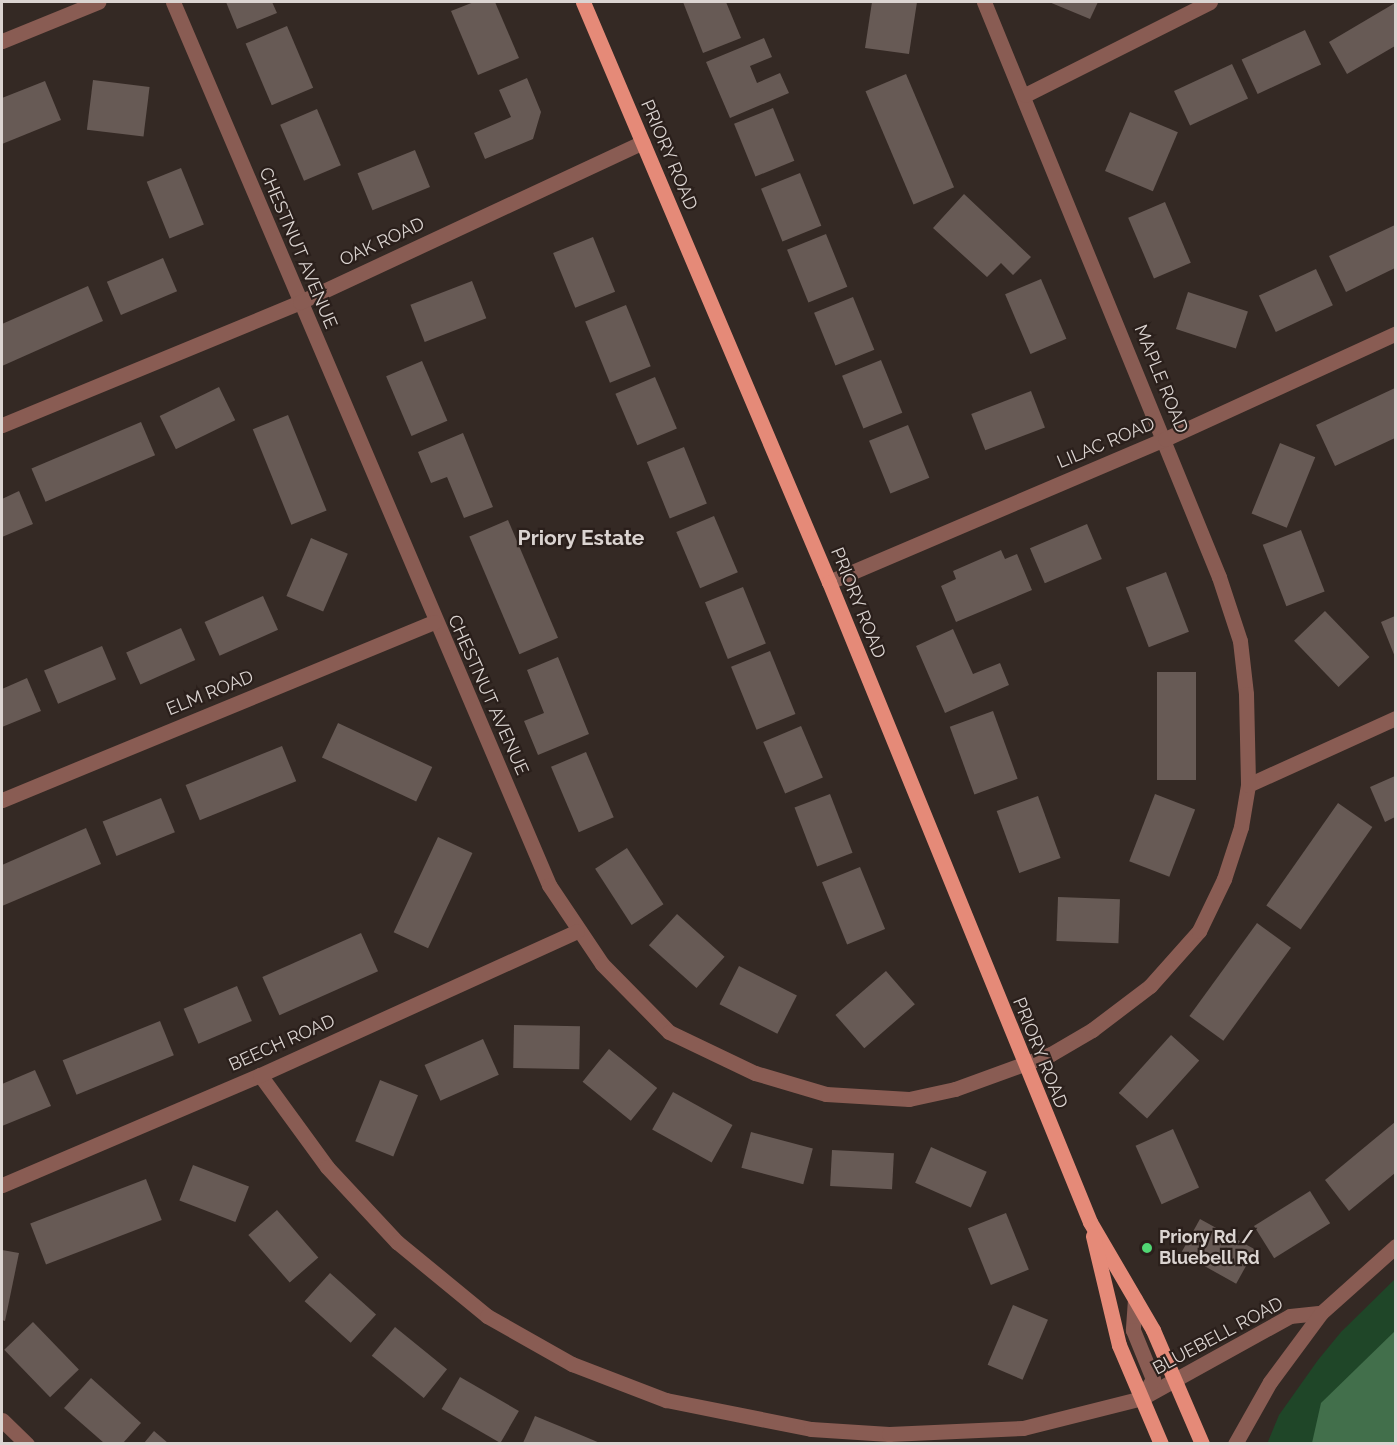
<!DOCTYPE html>
<html>
<head>
<meta charset="utf-8">
<style>
  body { margin:0 }
  #map { position:relative; width:1397px; height:1445px; overflow:hidden; background:#342924; font-family:Raleway,sans-serif }
  div>[style] { position:absolute }
  .green>* { inset:0; background:#1f4628 }
  .forest>* { inset:0; background:#426f4b }
  .building>* { inset:0; background:#675a55; transform-origin:0 0 }
  .minor>* { height:15px; margin:-7.5px; padding:0 7.5px; transform-origin:7.5px; border-radius:7.5px; background:#895c53 }
  .major>* { height:15px; margin:-7.5px; padding:0 7.5px; transform-origin:7.5px; border-radius:7.5px; background:#e58a78 }
  .dots>* { width:16px; height:16px; translate:-50% -50%; box-sizing:border-box; border:3px solid #2a1f1b; border-radius:50% }
  span { translate:-50% -50%; white-space:nowrap; text-align:center; line-height:1.15; -webkit-text-stroke:4.5px #2a1f1b; paint-order:stroke }
  .street-label { font-size:18px; color:#dbd4d1 }
  .poi-label { font-size:18px; color:#dbd4d1; font-weight:700 }
  .left { translate:0 -50%; text-align:left }
  .quarter-label { font-size:21px; color:#dbd4d1; font-weight:700 }
  .frame { position:absolute; inset:0; border:3px solid #dbd4d1; pointer-events:none }
</style>
</head>
<body>
<div id="map">
  <div class="green">
    <i style="clip-path:polygon(1395px 1279px,1395px 1443px,1267px 1444px,1279px 1415px,1318px 1360px,1341px 1332px)"></i>
  </div>
  <div class="forest">
    <i style="clip-path:polygon(1395px 1331px,1395px 1443px,1312px 1443px,1321px 1403px)"></i>
  </div>
  <div class="building">
    <i style="clip-path:polygon(226px 2px,272px 2px,277px 13px,237px 29px)"></i>
    <i style="clip-path:polygon(474px 2px,495px 2px,519px 58px,478px 75px,451px 11px)"></i>
    <i style="clip-path:polygon(683px 2px,726px 2px,741px 38px,703px 53px)"></i>
    <i style="clip-path:polygon(872px 2px,917px 2px,909px 54px,865px 48px)"></i>
    <i style="clip-path:polygon(1049px 2px,1098px 2px,1090px 19px)"></i>
    <i style="clip-path:polygon(1395px 3px,1395px 46px,1347px 74px,1329px 42px)"></i>
    <i style="left:287px;top:26px;width:67px;height:45px;rotate:67deg"></i>
    <i style="left:1305px;top:30px;width:38px;height:70px;rotate:65deg"></i>
    <i style="clip-path:polygon(764px 38px,772px 57px,750px 66px,757px 83px,780px 73px,789px 93px,730px 118px,706px 62px)"></i>
    <i style="left:1232px;top:64px;width:38px;height:64px;rotate:65deg"></i>
    <i style="left:906px;top:74px;width:123px;height:44px;rotate:67deg"></i>
    <i style="clip-path:polygon(527px 78px,541px 112px,533px 139px,485px 159px,474px 133px,511px 117px,499px 90px)"></i>
    <i style="left:93px;top:80px;width:57px;height:50px;rotate:7deg"></i>
    <i style="clip-path:polygon(45px 81px,61px 120px,2px 144px,2px 98px)"></i>
    <i style="left:773px;top:108px;width:57px;height:42px;rotate:68deg"></i>
    <i style="left:317px;top:109px;width:61px;height:40px;rotate:67deg"></i>
    <i style="left:1130px;top:112px;width:52px;height:64px;rotate:23deg"></i>
    <i style="left:415px;top:150px;width:40px;height:62px;rotate:68deg"></i>
    <i style="left:181px;top:168px;width:61px;height:37px;rotate:68deg"></i>
    <i style="left:800px;top:173px;width:57px;height:42px;rotate:68deg"></i>
    <i style="clip-path:polygon(964px 194px,1031px 257px,1013px 275px,1001px 263px,987px 277px,933px 228px)"></i>
    <i style="left:1165px;top:202px;width:66px;height:40px;rotate:67deg"></i>
    <i style="clip-path:polygon(1395px 225px,1395px 268px,1346px 292px,1329px 256px)"></i>
    <i style="left:826px;top:234px;width:57px;height:42px;rotate:68deg"></i>
    <i style="left:593px;top:237px;width:59px;height:43px;rotate:68deg"></i>
    <i style="left:163px;top:258px;width:36px;height:61px;rotate:67deg"></i>
    <i style="left:1316px;top:269px;width:40px;height:63px;rotate:65deg"></i>
    <i style="left:1041px;top:279px;width:65px;height:39px;rotate:67deg"></i>
    <i style="left:472px;top:281px;width:40px;height:66px;rotate:69deg"></i>
    <i style="clip-path:polygon(88px 286px,103px 321px,2px 366px,2px 324px)"></i>
    <i style="left:1188px;top:292px;width:63px;height:39px;rotate:18deg"></i>
    <i style="left:853px;top:297px;width:57px;height:42px;rotate:68deg"></i>
    <i style="left:626px;top:305px;width:66px;height:44px;rotate:68deg"></i>
    <i style="left:881px;top:360px;width:57px;height:42px;rotate:68deg"></i>
    <i style="left:422px;top:361px;width:65px;height:39px;rotate:67deg"></i>
    <i style="left:655px;top:377px;width:56px;height:43px;rotate:67deg"></i>
    <i style="left:219px;top:387px;width:37px;height:66px;rotate:64deg"></i>
    <i style="clip-path:polygon(1395px 388px,1395px 438px,1335px 466px,1316px 425px)"></i>
    <i style="left:1031px;top:391px;width:39px;height:64px;rotate:69deg"></i>
    <i style="left:288px;top:415px;width:103px;height:38px;rotate:68deg"></i>
    <i style="left:141px;top:422px;width:36px;height:119px;rotate:67deg"></i>
    <i style="left:908px;top:425px;width:57px;height:42px;rotate:68deg"></i>
    <i style="clip-path:polygon(463px 433px,493px 507px,464px 518px,447px 477px,431px 483px,418px 452px)"></i>
    <i style="left:1280px;top:443px;width:38px;height:76px;rotate:22deg"></i>
    <i style="left:684px;top:447px;width:61px;height:40px;rotate:68deg"></i>
    <i style="clip-path:polygon(19px 491px,33px 524px,2px 537px,2px 499px)"></i>
    <i style="left:714px;top:516px;width:61px;height:41px;rotate:67deg"></i>
    <i style="left:508px;top:520px;width:128px;height:42px;rotate:67deg"></i>
    <i style="left:1087px;top:524px;width:38px;height:62px;rotate:67deg"></i>
    <i style="left:1301px;top:530px;width:66px;height:41px;rotate:69deg"></i>
    <i style="left:311px;top:538px;width:40px;height:63px;rotate:23deg"></i>
    <i style="clip-path:polygon(1001px 550px,1005px 559px,1017px 554px,1032px 590px,956px 622px,941px 586px,956px 579px,953px 571px)"></i>
    <i style="left:1166px;top:572px;width:64px;height:43px;rotate:69deg"></i>
    <i style="left:743px;top:587px;width:61px;height:41px;rotate:68deg"></i>
    <i style="left:263px;top:596px;width:37px;height:64px;rotate:66deg"></i>
    <i style="left:1325px;top:611px;width:64px;height:43px;rotate:46deg"></i>
    <i style="clip-path:polygon(1395px 616px,1395px 657px,1381px 622px)"></i>
    <i style="left:181px;top:628px;width:35px;height:60px;rotate:66deg"></i>
    <i style="clip-path:polygon(953px 629px,973px 674px,1000px 663px,1009px 685px,945px 713px,916px 646px)"></i>
    <i style="left:102px;top:646px;width:36px;height:63px;rotate:67deg"></i>
    <i style="left:770px;top:651px;width:68px;height:42px;rotate:68deg"></i>
    <i style="clip-path:polygon(558px 657px,589px 734px,538px 755px,524px 721px,544px 713px,527px 670px)"></i>
    <i style="left:1157px;top:672px;width:39px;height:108px"></i>
    <i style="clip-path:polygon(27px 678px,41px 711px,2px 727px,2px 689px)"></i>
    <i style="left:993px;top:711px;width:72px;height:46px;rotate:70deg"></i>
    <i style="left:338px;top:723px;width:104px;height:38px;rotate:25deg"></i>
    <i style="left:801px;top:726px;width:56px;height:41px;rotate:67deg"></i>
    <i style="left:282px;top:746px;width:38px;height:104px;rotate:68deg"></i>
    <i style="left:586px;top:752px;width:71px;height:38px;rotate:67deg"></i>
    <i style="clip-path:polygon(1395px 776px,1395px 817px,1385px 822px,1370px 787px)"></i>
    <i style="left:830px;top:794px;width:63px;height:38px;rotate:69deg"></i>
    <i style="left:1155px;top:794px;width:43px;height:72px;rotate:21deg"></i>
    <i style="left:1038px;top:796px;width:66px;height:44px;rotate:70deg"></i>
    <i style="left:161px;top:798px;width:37px;height:63px;rotate:68deg"></i>
    <i style="left:1338px;top:803px;width:42px;height:125px;rotate:35deg"></i>
    <i style="clip-path:polygon(86px 828px,101px 864px,2px 906px,2px 865px)"></i>
    <i style="left:438px;top:837px;width:38px;height:105px;rotate:25deg"></i>
    <i style="left:627px;top:848px;width:67px;height:38px;rotate:57deg"></i>
    <i style="left:860px;top:867px;width:67px;height:41px;rotate:68deg"></i>
    <i style="left:1058px;top:897px;width:62px;height:44px;rotate:2deg"></i>
    <i style="left:677px;top:914px;width:64px;height:42px;rotate:42deg"></i>
    <i style="left:1257px;top:923px;width:42px;height:115px;rotate:36deg"></i>
    <i style="left:361px;top:933px;width:42px;height:108px;rotate:66deg"></i>
    <i style="left:739px;top:966px;width:65px;height:43px;rotate:27deg"></i>
    <i style="left:886px;top:971px;width:44px;height:67px;rotate:49deg"></i>
    <i style="left:237px;top:986px;width:38px;height:58px;rotate:67deg"></i>
    <i style="left:160px;top:1021px;width:37px;height:105px;rotate:68deg"></i>
    <i style="left:514px;top:1025px;width:66px;height:43px;rotate:1deg"></i>
    <i style="left:1171px;top:1035px;width:38px;height:78px;rotate:42deg"></i>
    <i style="left:483px;top:1039px;width:39px;height:64px;rotate:66deg"></i>
    <i style="left:609px;top:1049px;width:62px;height:42px;rotate:39deg"></i>
    <i style="clip-path:polygon(35px 1070px,51px 1106px,2px 1126px,2px 1084px)"></i>
    <i style="left:380px;top:1080px;width:41px;height:66px;rotate:22deg"></i>
    <i style="left:673px;top:1092px;width:68px;height:43px;rotate:29deg"></i>
    <i style="clip-path:polygon(1395px 1122px,1395px 1173px,1349px 1211px,1325px 1180px)"></i>
    <i style="left:1173px;top:1129px;width:64px;height:41px;rotate:66deg"></i>
    <i style="left:751px;top:1132px;width:64px;height:37px;rotate:15deg"></i>
    <i style="left:931px;top:1147px;width:61px;height:39px;rotate:24deg"></i>
    <i style="left:832px;top:1150px;width:62px;height:36px;rotate:3deg"></i>
    <i style="left:193px;top:1165px;width:60px;height:38px;rotate:21deg"></i>
    <i style="left:146px;top:1179px;width:44px;height:124px;rotate:69deg"></i>
    <i style="left:1310px;top:1191px;width:38px;height:66px;rotate:58deg"></i>
    <i style="left:277px;top:1210px;width:63px;height:38px;rotate:49deg"></i>
    <i style="left:1006px;top:1213px;width:61px;height:41px;rotate:68deg"></i>
    <i style="left:1200px;top:1219px;width:63px;height:39px;rotate:29deg"></i>
    <i style="clip-path:polygon(2px 1250px,19px 1253px,5px 1321px,2px 1320px)"></i>
    <i style="left:330px;top:1273px;width:62px;height:38px;rotate:42deg"></i>
    <i style="left:1013px;top:1305px;width:38px;height:65px;rotate:23deg"></i>
    <i style="left:33px;top:1322px;width:66px;height:40px;rotate:46deg"></i>
    <i style="left:395px;top:1327px;width:67px;height:37px;rotate:39deg"></i>
    <i style="left:460px;top:1377px;width:68px;height:37px;rotate:30deg"></i>
    <i style="clip-path:polygon(91px 1378px,141px 1423px,123px 1443px,104px 1443px,64px 1408px)"></i>
    <i style="clip-path:polygon(535px 1416px,569px 1430px,600px 1443px,523px 1443px)"></i>
    <i style="clip-path:polygon(154px 1431px,168px 1443px,144px 1443px)"></i>
  </div>
  <div class="minor">
    <i style="left:173px;top:2px;width:960px;rotate:66.93deg"></i>
    <i style="left:549px;top:885px;width:95px;rotate:56.1deg"></i>
    <i style="left:602px;top:964px;width:95px;rotate:45.4deg"></i>
    <i style="left:669px;top:1032px;width:95px;rotate:25.5deg"></i>
    <i style="left:755px;top:1073px;width:74px;rotate:16.5deg"></i>
    <i style="left:826px;top:1094px;width:83px;rotate:3.4deg"></i>
    <i style="left:909px;top:1099px;width:47px;rotate:-12.3deg"></i>
    <i style="left:955px;top:1089px;width:102px;rotate:-20deg"></i>
    <i style="left:1051px;top:1054px;width:48px;rotate:-30.3deg"></i>
    <i style="left:1092px;top:1030px;width:73px;rotate:-37.2deg"></i>
    <i style="left:1150px;top:986px;width:74px;rotate:-48.3deg"></i>
    <i style="left:1199px;top:931px;width:58px;rotate:-64.3deg"></i>
    <i style="left:1224px;top:879px;width:55px;rotate:-71.9deg"></i>
    <i style="left:1241px;top:827px;width:43px;rotate:-80.5deg"></i>
    <i style="left:1248px;top:785px;width:162px;rotate:-24.4deg"></i>
    <i style="left:984px;top:2px;width:621px;rotate:67.77deg"></i>
    <i style="left:1219px;top:577px;width:67px;rotate:71.8deg"></i>
    <i style="left:1240px;top:641px;width:53px;rotate:83.5deg"></i>
    <i style="left:1246px;top:694px;width:91px;rotate:88.7deg"></i>
    <i style="left:2px;top:41px;width:104px;rotate:-22.1deg"></i>
    <i style="left:1025px;top:95px;width:207px;rotate:-26.7deg"></i>
    <i style="left:2px;top:425px;width:322px;rotate:-22.4deg"></i>
    <i style="left:300px;top:302px;width:378px;rotate:-25deg"></i>
    <i style="left:829px;top:582px;width:365px;rotate:-23.1deg"></i>
    <i style="left:1165px;top:439px;width:254px;rotate:-24.6deg"></i>
    <i style="left:2px;top:800px;width:467px;rotate:-22.4deg"></i>
    <i style="left:260px;top:1075px;width:114px;rotate:53.9deg"></i>
    <i style="left:327px;top:1167px;width:103px;rotate:47deg"></i>
    <i style="left:397px;top:1242px;width:117px;rotate:39.4deg"></i>
    <i style="left:487px;top:1316px;width:98px;rotate:29.5deg"></i>
    <i style="left:572px;top:1364px;width:101px;rotate:21deg"></i>
    <i style="left:666px;top:1400px;width:148px;rotate:11.3deg"></i>
    <i style="left:811px;top:1429px;width:78px;rotate:3.7deg"></i>
    <i style="left:889px;top:1434px;width:134px;rotate:-2.6deg"></i>
    <i style="left:1023px;top:1428px;width:123px;rotate:-14.1deg"></i>
    <i style="left:1142px;top:1398px;width:169px;rotate:-29deg"></i>
    <i style="left:1290px;top:1316px;width:31px;rotate:-6deg"></i>
    <i style="left:1321px;top:1313px;width:101px;rotate:-41.8deg"></i>
    <i style="left:2px;top:1185px;width:280px;rotate:-23.1deg"></i>
    <i style="left:260px;top:1075px;width:348px;rotate:-24.4deg"></i>
    <i style="left:1135px;top:1299px;width:31px;rotate:94deg"></i>
    <i style="left:1133px;top:1330px;width:53px;rotate:67.8deg"></i>
    <i style="left:1153px;top:1379px;width:19px;rotate:122deg"></i>
    <i style="left:2px;top:1420px;width:35px;rotate:44deg"></i>
    <i style="left:1235px;top:1444px;width:71px;rotate:-60.6deg"></i>
    <i style="left:1270px;top:1382px;width:86px;rotate:-53.5deg"></i>
  </div>
  <div class="major">
    <i style="left:583px;top:2px;width:630px;rotate:67.02deg"></i>
    <i style="left:829px;top:582px;width:691px;rotate:67.81deg"></i>
    <i style="left:1090px;top:1222px;width:125px;rotate:59.7deg"></i>
    <i style="left:1153px;top:1330px;width:124px;rotate:66.7deg"></i>
    <i style="left:1093px;top:1236px;width:112px;rotate:76.6deg"></i>
    <i style="left:1119px;top:1345px;width:108px;rotate:67deg"></i>
  </div>
  <div class="dots">
    <i style="left:1147px;top:1248px;background:#51d674"></i>
  </div>
  <div class="street-label">
    <span style="left:669px;top:155px;rotate:67deg">PRIORY ROAD</span>
    <span style="left:382px;top:242px;rotate:-25deg">OAK ROAD</span>
    <span style="left:298px;top:248px;rotate:67deg">CHESTNUT AVENUE</span>
    <span style="left:1161px;top:379px;rotate:68deg">MAPLE ROAD</span>
    <span style="left:1106px;top:443px;rotate:-23deg">LILAC ROAD</span>
    <span style="left:858px;top:603px;rotate:68deg">PRIORY ROAD</span>
    <span style="left:210px;top:693px;rotate:-22deg">ELM ROAD</span>
    <span style="left:488px;top:695px;rotate:66deg">CHESTNUT AVENUE</span>
    <span style="left:282px;top:1043px;rotate:-24deg">BEECH ROAD</span>
    <span style="left:1040px;top:1053px;rotate:68deg">PRIORY ROAD</span>
    <span style="left:1218px;top:1336px;rotate:-28deg">BLUEBELL ROAD</span>
  </div>
  <div class="poi-label">
    <span class="left" style="left:1159px;top:1248px">Priory Rd /<br>Bluebell Rd</span>
  </div>
  <div class="quarter-label">
    <span style="left:581px;top:538px">Priory Estate</span>
  </div>
  <div class="frame"></div>
</div>
</body>
</html>
